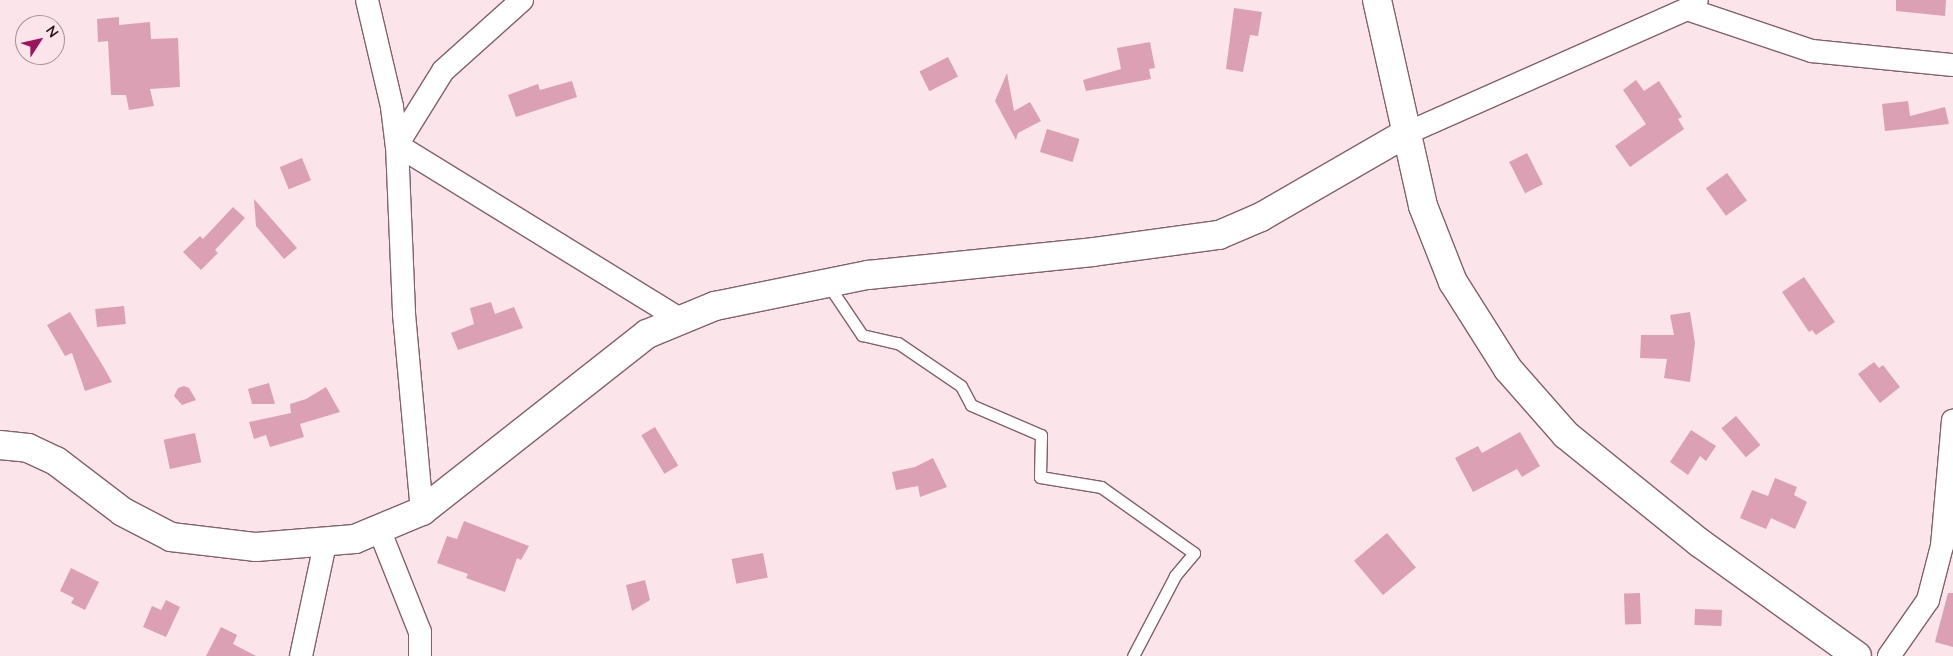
<!DOCTYPE html>
<html>
<head>
<meta charset="utf-8">
<style>
  body { margin:0 }
  #map { position:relative; width:1953px; height:656px; overflow:hidden; background:#fce4eb; font-family:"Nunito Sans",sans-serif }
  div>[style] { position:absolute }
  .building>* { inset:0; background:#dba0b4; transform-origin:0 0 }
  .roads { filter:drop-shadow(1px 0 #83616c) drop-shadow(-1px 0 #83616c) drop-shadow(0 1px #83616c) drop-shadow(0 -1px #83616c) }
  .lane>* { height:11px; margin:-5.5px; padding:0 5.5px; transform-origin:5.5px; border-radius:5.5px; background:#fff }
  .street>* { height:22px; margin:-11px; padding:0 11px; transform-origin:11px; border-radius:11px; background:#fff }
  .secondary>* { height:28px; margin:-14px; padding:0 14px; transform-origin:14px; border-radius:14px; background:#fff }
  span { translate:-50% -50%; white-space:nowrap; text-align:center; line-height:1.15; -webkit-text-stroke:4px #fce4eb; paint-order:stroke }
  .north { position:absolute; left:15px; top:15px; width:50px; height:50px; box-sizing:border-box; background:#fce4eb; border:1px solid #a49096; border-radius:50%; rotate:55deg; font-size:14px; font-weight:700; line-height:20px; text-align:center; color:#1f1116 }
  .north::after { content:''; display:block; margin:auto; width:18px; height:22px; background:#a0125b; clip-path:polygon(50% 0,100% 100%,50% 72%,0 100%) }
</style>
</head>
<body>
<div id="map">
  <div class="building">
    <i style="clip-path:polygon(1896px 0,1946px 0,1945px 16px,1896px 11px)"></i>
    <i style="clip-path:polygon(1234px 8px,1262px 12px,1258px 36px,1250px 35px,1243px 72px,1226px 69px)"></i>
    <i style="clip-path:polygon(119px 17px,119px 25px,150px 22px,151px 39px,178px 38px,180px 87px,150px 89px,154px 106px,129px 110px,126px 95px,111px 95px,108px 41px,98px 42px,97px 19px)"></i>
    <i style="clip-path:polygon(1150px 42px,1155px 68px,1149px 69px,1151px 79px,1086px 91px,1083px 80px,1121px 69px,1117px 48px)"></i>
    <i style="left:948px;top:57px;width:22px;height:32px;rotate:63deg"></i>
    <i style="clip-path:polygon(1007px 73px,1014px 111px,1030px 102px,1041px 121px,1018px 133px,1016px 140px,995px 101px)"></i>
    <i style="clip-path:polygon(1636px 80px,1644px 91px,1659px 81px,1682px 117px,1678px 119px,1684px 129px,1630px 167px,1615px 146px,1646px 124px,1623px 90px)"></i>
    <i style="clip-path:polygon(572px 81px,577px 97px,516px 117px,508px 95px,538px 84px,540px 90px)"></i>
    <i style="clip-path:polygon(1908px 101px,1910px 116px,1945px 107px,1949px 124px,1885px 131px,1882px 104px)"></i>
    <i style="left:1047px;top:129px;width:34px;height:24px;rotate:17deg"></i>
    <i style="left:1527px;top:153px;width:35px;height:20px;rotate:63deg"></i>
    <i style="left:302px;top:158px;width:24px;height:24px;rotate:68deg"></i>
    <i style="left:1727px;top:173px;width:34px;height:26px;rotate:54deg"></i>
    <i style="clip-path:polygon(254px 199px,297px 248px,284px 259px,256px 226px)"></i>
    <i style="clip-path:polygon(233px 207px,245px 218px,215px 250px,218px 253px,201px 270px,183px 252px,200px 236px,203px 239px)"></i>
    <i style="clip-path:polygon(1804px 277px,1835px 322px,1816px 335px,1812px 330px,1809px 332px,1782px 292px)"></i>
    <i style="clip-path:polygon(491px 302px,495px 314px,514px 307px,523px 328px,458px 350px,451px 333px,474px 324px,470px 308px)"></i>
    <i style="left:124px;top:306px;width:18px;height:29px;rotate:84deg"></i>
    <i style="clip-path:polygon(70px 312px,103px 366px,112px 382px,85px 391px,72px 353px,65px 356px,47px 325px)"></i>
    <i style="clip-path:polygon(1690px 312px,1695px 343px,1690px 382px,1664px 378px,1667px 359px,1640px 358px,1641px 335px,1674px 335px,1670px 315px)"></i>
    <i style="clip-path:polygon(1874px 362px,1879px 368px,1883px 365px,1900px 387px,1880px 403px,1858px 374px)"></i>
    <i style="clip-path:polygon(269px 383px,275px 404px,252px 404px,248px 389px)"></i>
    <i style="clip-path:polygon(184px 386px,189px 388px,196px 400px,182px 405px,174px 396px,178px 388px)"></i>
    <i style="clip-path:polygon(326px 387px,340px 412px,300px 424px,304px 437px,270px 447px,266px 435px,254px 439px,249px 422px,291px 413px,290px 404px,306px 399px)"></i>
    <i style="left:1736px;top:416px;width:38px;height:19px;rotate:50deg"></i>
    <i style="left:655px;top:427px;width:45px;height:16px;rotate:59deg"></i>
    <i style="clip-path:polygon(1691px 430px,1716px 446px,1706px 461px,1700px 456px,1688px 475px,1670px 462px)"></i>
    <i style="clip-path:polygon(1520px 432px,1540px 466px,1522px 477px,1517px 469px,1473px 492px,1455px 458px,1478px 446px,1482px 453px)"></i>
    <i style="left:195px;top:433px;width:30px;height:32px;rotate:78deg"></i>
    <i style="clip-path:polygon(933px 458px,947px 487px,920px 497px,918px 486px,896px 490px,892px 472px,915px 467px)"></i>
    <i style="clip-path:polygon(1775px 478px,1797px 487px,1794px 495px,1807px 502px,1795px 529px,1771px 518px,1766px 529px,1740px 518px,1752px 490px,1768px 496px)"></i>
    <i style="clip-path:polygon(464px 521px,529px 546px,521px 560px,517px 558px,505px 592px,466px 578px,468px 574px,437px 563px,447px 536px,457px 539px)"></i>
    <i style="left:1387px;top:533px;width:45px;height:43px;rotate:50deg"></i>
    <i style="left:763px;top:553px;width:25px;height:32px;rotate:79deg"></i>
    <i style="clip-path:polygon(71px 568px,99px 582px,85px 610px,71px 603px,74px 598px,60px 591px)"></i>
    <i style="clip-path:polygon(645px 580px,650px 600px,632px 611px,626px 585px)"></i>
    <i style="left:1640px;top:593px;width:31px;height:16px;rotate:88deg"></i>
    <i style="clip-path:polygon(1948px 593px,1953px 593px,1953px 647px,1935px 642px)"></i>
    <i style="clip-path:polygon(166px 600px,180px 607px,166px 637px,143px 627px,152px 606px,161px 610px)"></i>
    <i style="left:1695px;top:609px;width:27px;height:16px;rotate:2deg"></i>
    <i style="clip-path:polygon(221px 627px,237px 635px,233px 644px,256px 656px,206px 656px)"></i>
  </div>
  <div class="roads">
    <div class="lane">
      <i style="left:827px;top:283px;width:63px;rotate:56.1deg"></i>
      <i style="left:862px;top:335px;width:37px;rotate:13deg"></i>
      <i style="left:898px;top:343px;width:76px;rotate:34.3deg"></i>
      <i style="left:961px;top:386px;width:21px;rotate:62deg"></i>
      <i style="left:971px;top:405px;width:76px;rotate:23.2deg"></i>
      <i style="left:1041px;top:435px;width:42px;rotate:91.4deg"></i>
      <i style="left:1040px;top:477px;width:62px;rotate:9.3deg"></i>
      <i style="left:1101px;top:487px;width:114px;rotate:35.4deg"></i>
      <i style="left:1194px;top:553px;width:30px;rotate:130deg"></i>
      <i style="left:1175px;top:576px;width:90px;rotate:117.7deg"></i>
    </div>
    <div class="street">
      <i style="left:367px;top:0;width:110px;rotate:76.8deg"></i>
      <i style="left:392px;top:107px;width:38px;rotate:83deg"></i>
      <i style="left:397px;top:145px;width:169px;rotate:87.6deg"></i>
      <i style="left:404px;top:314px;width:198px;rotate:84.8deg"></i>
      <i style="left:522px;top:0;width:106px;rotate:138.1deg"></i>
      <i style="left:443px;top:71px;width:87px;rotate:121.9deg"></i>
      <i style="left:397px;top:145px;width:334px;rotate:31.6deg"></i>
      <i style="left:1687px;top:9px;width:132px;rotate:18.6deg"></i>
      <i style="left:1812px;top:51px;width:142px;rotate:5.7deg"></i>
      <i style="left:1405px;top:134px;width:308px;rotate:-23.9deg"></i>
      <i style="left:1687px;top:9px;width:13px;rotate:-42deg"></i>
      <i style="left:379px;top:529px;width:111px;rotate:68.3deg"></i>
      <i style="left:420px;top:632px;width:24px;rotate:90deg"></i>
      <i style="left:301px;top:656px;width:115px;rotate:-77.9deg"></i>
      <i style="left:1889px;top:656px;width:68px;rotate:-55.1deg"></i>
      <i style="left:1928px;top:600px;width:56px;rotate:-75.5deg"></i>
      <i style="left:1942px;top:546px;width:126px;rotate:-85deg"></i>
    </div>
    <div class="secondary">
      <i style="left:1377px;top:0;width:211px;rotate:77.4deg"></i>
      <i style="left:1423px;top:206px;width:82px;rotate:68.5deg"></i>
      <i style="left:1453px;top:282px;width:103px;rotate:57.7deg"></i>
      <i style="left:1508px;top:369px;width:88px;rotate:48.7deg"></i>
      <i style="left:1566px;top:435px;width:172px;rotate:38.9deg"></i>
      <i style="left:1700px;top:543px;width:193px;rotate:35.7deg"></i>
      <i style="left:0;top:445px;width:28px;rotate:6deg"></i>
      <i style="left:28px;top:448px;width:31px;rotate:25deg"></i>
      <i style="left:56px;top:461px;width:84px;rotate:37.3deg"></i>
      <i style="left:123px;top:512px;width:54px;rotate:27.5deg"></i>
      <i style="left:171px;top:537px;width:86px;rotate:6.7deg"></i>
      <i style="left:256px;top:547px;width:99px;rotate:-4.6deg"></i>
      <i style="left:355px;top:539px;width:73px;rotate:-22.7deg"></i>
      <i style="left:422px;top:511px;width:286px;rotate:-38.2deg"></i>
      <i style="left:647px;top:334px;width:74px;rotate:-22.4deg"></i>
      <i style="left:715px;top:306px;width:156px;rotate:-11.5deg"></i>
      <i style="left:868px;top:275px;width:226px;rotate:-5.8deg"></i>
      <i style="left:1093px;top:252px;width:127px;rotate:-7.7deg"></i>
      <i style="left:1219px;top:235px;width:46px;rotate:-23.2deg"></i>
      <i style="left:1261px;top:217px;width:166px;rotate:-30deg"></i>
    </div>
  </div>
  <div class="north">N</div>
</div>
</body>
</html>
